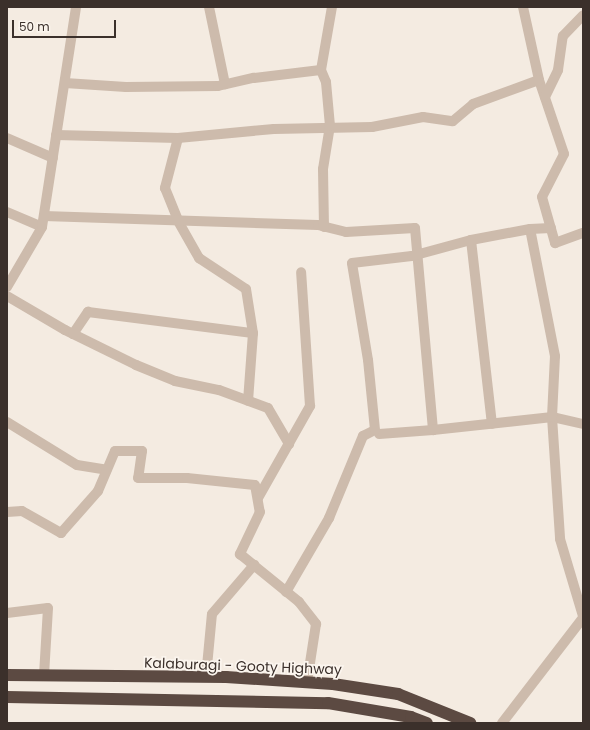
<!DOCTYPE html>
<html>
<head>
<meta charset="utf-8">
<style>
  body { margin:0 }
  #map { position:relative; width:590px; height:730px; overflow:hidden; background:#f4ebe1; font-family:Poppins,sans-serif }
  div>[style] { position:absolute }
  .minor>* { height:10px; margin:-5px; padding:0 5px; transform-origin:5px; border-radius:5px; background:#cdbbac }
  .highway>* { height:12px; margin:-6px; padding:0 6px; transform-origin:6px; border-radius:6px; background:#5c4a42 }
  span { translate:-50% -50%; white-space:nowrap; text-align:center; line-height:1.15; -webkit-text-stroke:3.5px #fbf5ee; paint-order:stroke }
  .street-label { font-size:14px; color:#3b302b }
  .frame { position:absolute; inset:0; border:8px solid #3b302b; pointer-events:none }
  .scale { position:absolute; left:12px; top:20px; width:104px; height:18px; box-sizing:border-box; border:2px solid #3b302b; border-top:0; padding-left:5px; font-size:12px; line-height:14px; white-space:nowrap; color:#3b302b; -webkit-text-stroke:3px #fbf5ee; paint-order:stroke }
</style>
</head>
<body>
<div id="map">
  <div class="minor">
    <i style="left:209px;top:7px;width:79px;rotate:78.3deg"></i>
    <i style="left:523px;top:7px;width:75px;rotate:77.6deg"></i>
    <i style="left:539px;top:80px;width:78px;rotate:71.3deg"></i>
    <i style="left:564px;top:154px;width:48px;rotate:117.1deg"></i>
    <i style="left:542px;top:197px;width:48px;rotate:74.2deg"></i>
    <i style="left:555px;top:243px;width:30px;rotate:-20deg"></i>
    <i style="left:65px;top:83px;width:61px;rotate:3.8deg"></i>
    <i style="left:126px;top:87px;width:92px;rotate:-0.6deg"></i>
    <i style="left:218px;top:86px;width:37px;rotate:-13deg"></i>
    <i style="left:254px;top:78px;width:67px;rotate:-6.8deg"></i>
    <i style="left:545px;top:97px;width:30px;rotate:-64deg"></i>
    <i style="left:558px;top:70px;width:34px;rotate:-82deg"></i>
    <i style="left:563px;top:36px;width:29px;rotate:-46deg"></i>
    <i style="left:56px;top:135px;width:122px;rotate:1.4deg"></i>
    <i style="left:178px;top:138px;width:96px;rotate:-5.4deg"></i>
    <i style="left:274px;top:129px;width:98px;rotate:-1.2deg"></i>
    <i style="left:372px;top:127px;width:52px;rotate:-11.1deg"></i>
    <i style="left:423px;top:117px;width:30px;rotate:8deg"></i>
    <i style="left:453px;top:121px;width:26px;rotate:-40deg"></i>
    <i style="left:473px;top:104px;width:70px;rotate:-20deg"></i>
    <i style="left:7px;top:138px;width:50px;rotate:23.5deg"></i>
    <i style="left:178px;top:138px;width:52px;rotate:104.6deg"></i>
    <i style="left:165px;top:188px;width:35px;rotate:68deg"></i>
    <i style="left:178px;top:221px;width:43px;rotate:60.4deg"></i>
    <i style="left:199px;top:258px;width:56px;rotate:33.4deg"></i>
    <i style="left:246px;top:289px;width:45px;rotate:81deg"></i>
    <i style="left:7px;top:212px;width:38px;rotate:23deg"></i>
    <i style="left:44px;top:216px;width:274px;rotate:1.9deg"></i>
    <i style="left:318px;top:225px;width:29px;rotate:14deg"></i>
    <i style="left:346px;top:232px;width:69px;rotate:-3.3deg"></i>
    <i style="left:415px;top:228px;width:203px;rotate:84.9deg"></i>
    <i style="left:433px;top:430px;width:54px;rotate:175.8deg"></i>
    <i style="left:324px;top:227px;width:58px;rotate:-91deg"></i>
    <i style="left:323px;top:169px;width:44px;rotate:-80.8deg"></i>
    <i style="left:330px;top:126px;width:44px;rotate:-95.2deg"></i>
    <i style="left:326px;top:82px;width:13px;rotate:-113deg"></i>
    <i style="left:321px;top:70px;width:64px;rotate:-80.1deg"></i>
    <i style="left:471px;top:240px;width:185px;rotate:83.5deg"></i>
    <i style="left:7px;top:287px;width:69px;rotate:-59.7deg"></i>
    <i style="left:42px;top:227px;width:223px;rotate:-81.2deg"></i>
    <i style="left:7px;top:296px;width:67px;rotate:30.4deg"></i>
    <i style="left:65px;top:330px;width:79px;rotate:26.2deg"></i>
    <i style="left:136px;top:365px;width:42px;rotate:22.3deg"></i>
    <i style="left:175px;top:381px;width:45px;rotate:11.6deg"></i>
    <i style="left:219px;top:390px;width:52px;rotate:20.2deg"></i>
    <i style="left:268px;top:408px;width:42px;rotate:59.7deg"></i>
    <i style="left:73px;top:334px;width:27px;rotate:-56deg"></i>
    <i style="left:88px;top:312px;width:166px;rotate:7.3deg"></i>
    <i style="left:253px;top:333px;width:68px;rotate:94.2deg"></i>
    <i style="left:7px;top:422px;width:82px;rotate:31.6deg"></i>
    <i style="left:77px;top:465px;width:30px;rotate:9deg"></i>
    <i style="left:583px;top:424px;width:32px;rotate:-167deg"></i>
    <i style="left:552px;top:417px;width:122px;rotate:86.2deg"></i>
    <i style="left:560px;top:539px;width:80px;rotate:73.4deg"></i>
    <i style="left:433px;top:430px;width:120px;rotate:-6.2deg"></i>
    <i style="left:552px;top:417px;width:61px;rotate:-87.2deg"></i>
    <i style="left:555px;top:356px;width:129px;rotate:-101.1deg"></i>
    <i style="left:258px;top:498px;width:106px;rotate:-60.5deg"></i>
    <i style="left:310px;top:406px;width:134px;rotate:-93.8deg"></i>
    <i style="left:7px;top:512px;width:15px;rotate:-4deg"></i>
    <i style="left:22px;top:511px;width:45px;rotate:29.4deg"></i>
    <i style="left:61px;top:533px;width:56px;rotate:-48.6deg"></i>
    <i style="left:98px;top:491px;width:43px;rotate:-67deg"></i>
    <i style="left:115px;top:451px;width:27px"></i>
    <i style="left:142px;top:451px;width:27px;rotate:98deg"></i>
    <i style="left:138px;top:478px;width:49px"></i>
    <i style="left:187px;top:478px;width:68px;rotate:5.9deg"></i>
    <i style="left:255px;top:485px;width:27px;rotate:80deg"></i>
    <i style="left:260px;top:512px;width:47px;rotate:115.5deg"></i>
    <i style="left:240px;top:554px;width:76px;rotate:39.1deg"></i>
    <i style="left:299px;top:602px;width:28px;rotate:52deg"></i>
    <i style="left:316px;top:624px;width:59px;rotate:98.8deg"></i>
    <i style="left:286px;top:592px;width:86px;rotate:-59.8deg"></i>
    <i style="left:329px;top:518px;width:89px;rotate:-67.5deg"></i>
    <i style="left:363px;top:436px;width:13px;rotate:-27deg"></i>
    <i style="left:375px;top:430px;width:70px;rotate:-95.7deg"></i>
    <i style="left:368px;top:360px;width:98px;rotate:-99.4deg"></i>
    <i style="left:352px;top:263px;width:60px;rotate:-6.7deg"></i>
    <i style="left:412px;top:256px;width:61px;rotate:-15.2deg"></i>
    <i style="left:471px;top:240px;width:60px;rotate:-10.6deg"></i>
    <i style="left:530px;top:229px;width:21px;rotate:-3deg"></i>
    <i style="left:7px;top:613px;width:41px;rotate:-7deg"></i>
    <i style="left:48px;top:608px;width:67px;rotate:93.4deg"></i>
    <i style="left:206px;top:677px;width:63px;rotate:-84.6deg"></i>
    <i style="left:212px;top:614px;width:65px;rotate:-49.4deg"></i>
    <i style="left:502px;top:723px;width:133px;rotate:-52.4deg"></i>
  </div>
  <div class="highway">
    <i style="left:7px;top:675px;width:219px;rotate:0.5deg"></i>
    <i style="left:226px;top:677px;width:107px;rotate:3.7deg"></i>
    <i style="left:333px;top:684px;width:66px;rotate:8.7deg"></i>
    <i style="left:398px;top:694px;width:78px;rotate:21.9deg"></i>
    <i style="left:7px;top:697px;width:321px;rotate:1.1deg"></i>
    <i style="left:328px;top:703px;width:84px;rotate:9.6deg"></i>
    <i style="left:411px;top:717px;width:17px;rotate:21deg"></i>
  </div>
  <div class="street-label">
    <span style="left:243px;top:666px;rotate:2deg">Kalaburagi - Gooty Highway</span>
  </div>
  <div class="frame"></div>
  <div class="scale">50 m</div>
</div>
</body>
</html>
